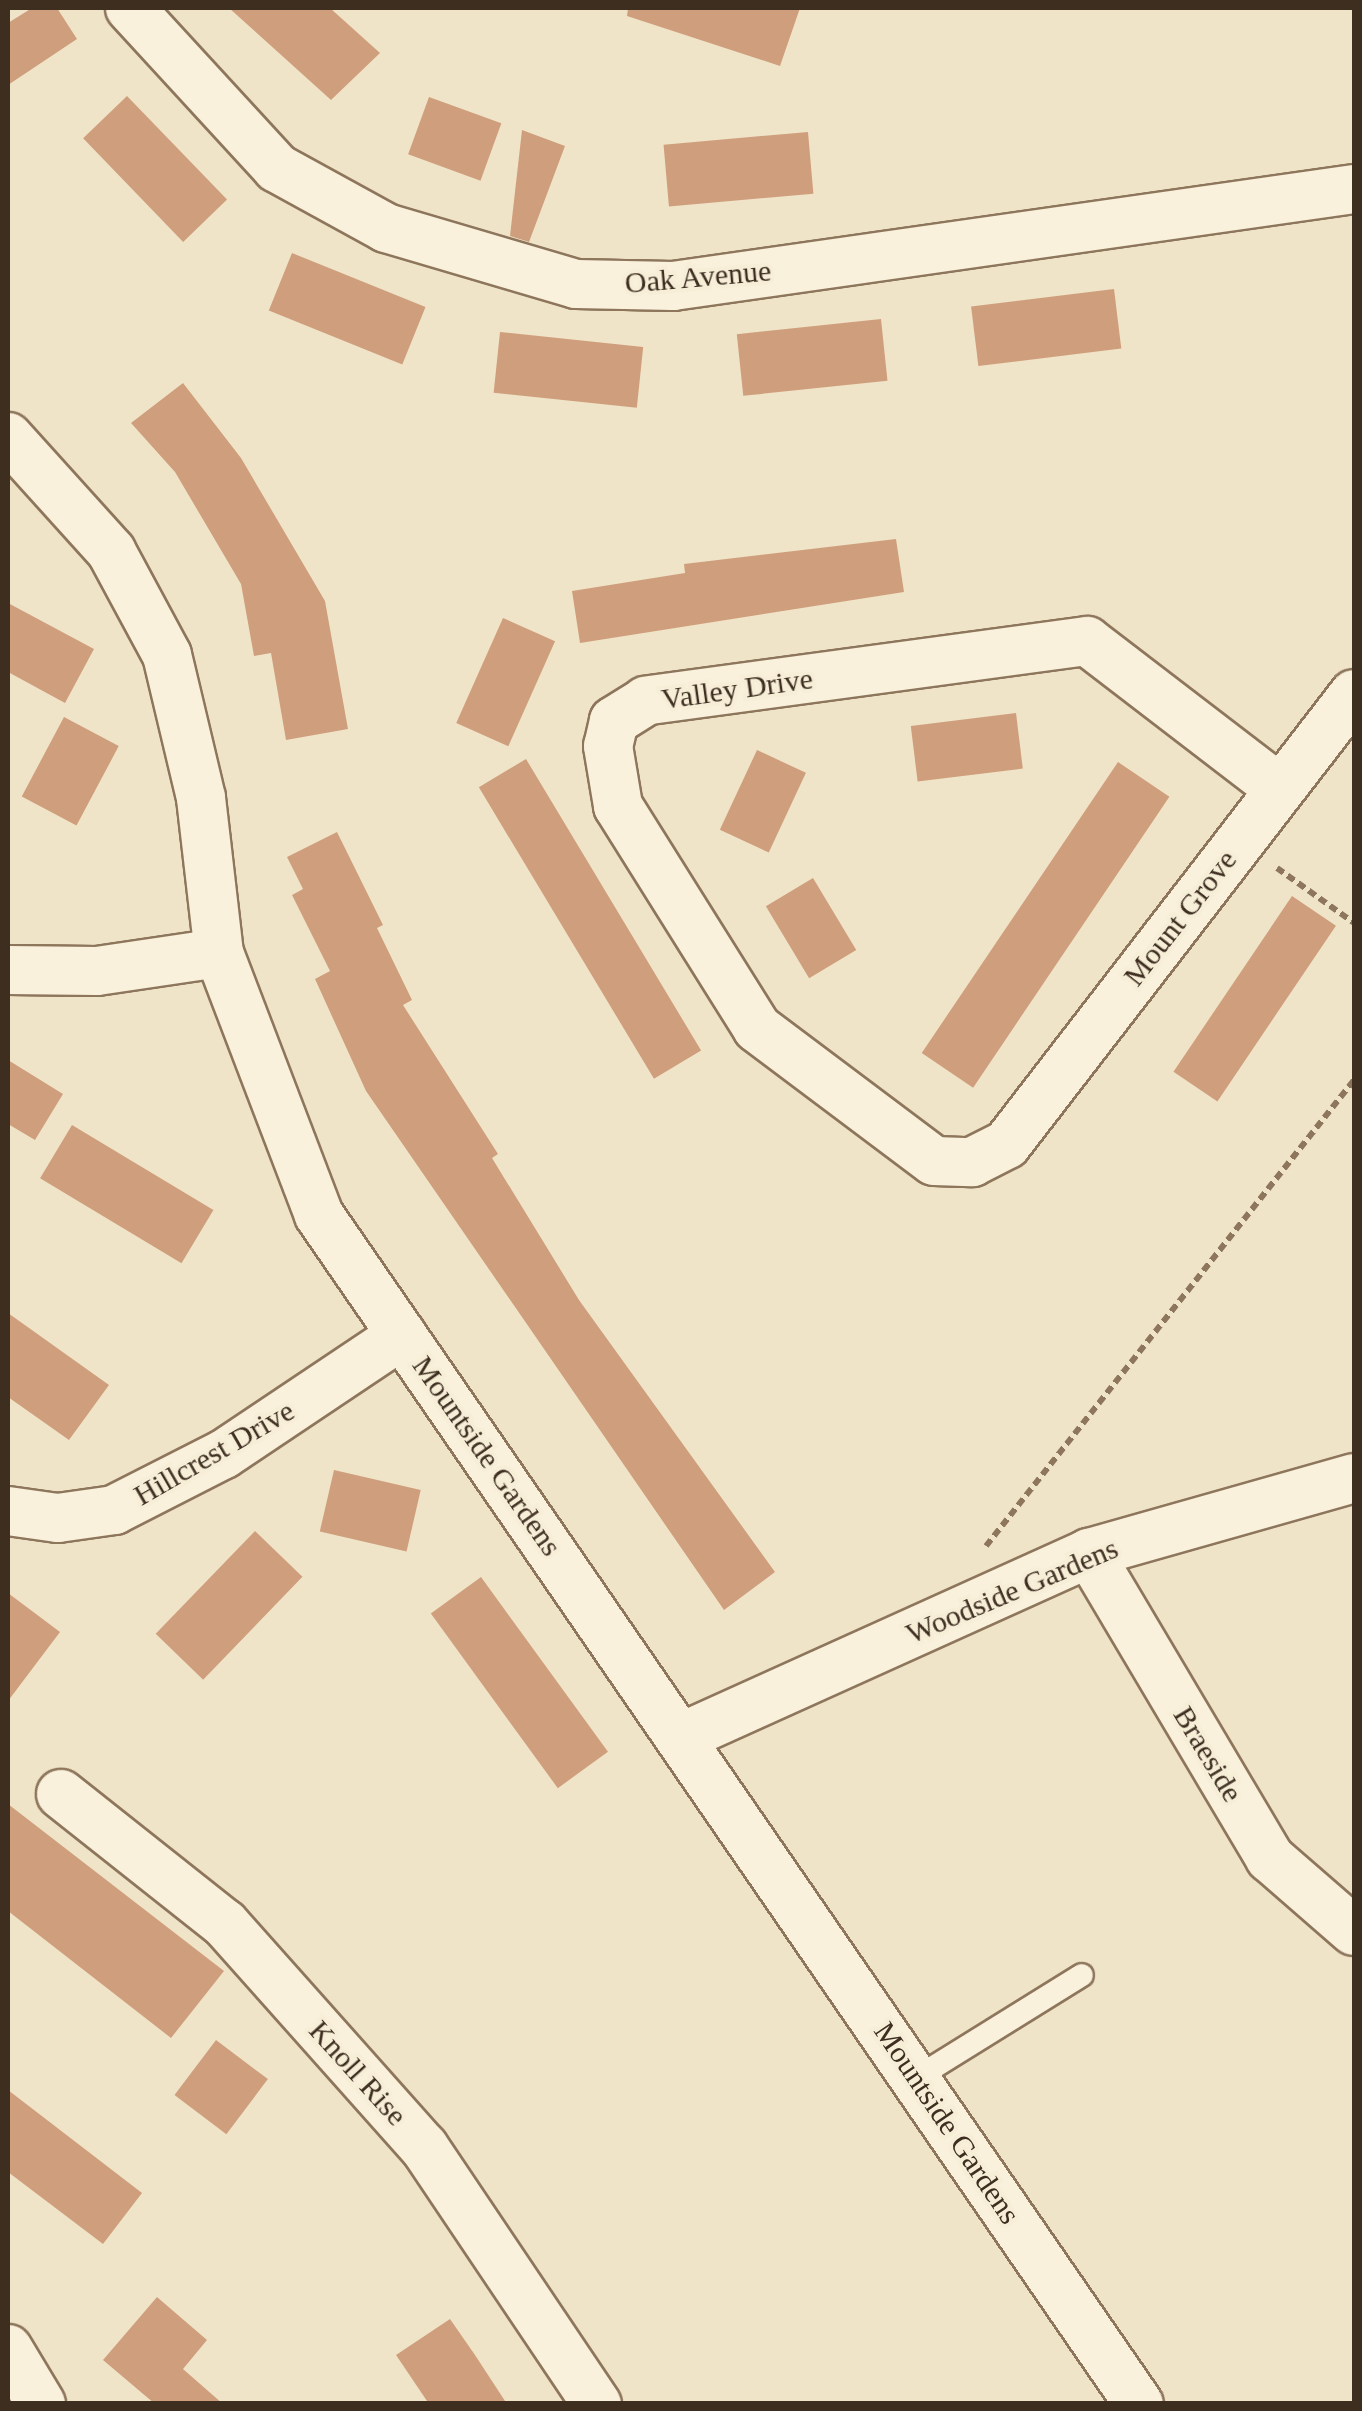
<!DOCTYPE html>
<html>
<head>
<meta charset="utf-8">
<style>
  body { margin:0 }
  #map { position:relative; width:1362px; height:2411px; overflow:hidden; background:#f0e4c8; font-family:Georgia,serif }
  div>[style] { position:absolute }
  .building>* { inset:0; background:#cf9f7d; transform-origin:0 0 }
  .path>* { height:6px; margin-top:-3px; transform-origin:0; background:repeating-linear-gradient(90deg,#8d765c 0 8px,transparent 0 13px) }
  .roads { filter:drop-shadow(2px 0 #8d765c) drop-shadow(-2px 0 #8d765c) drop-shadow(0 2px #8d765c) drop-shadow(0 -2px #8d765c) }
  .lane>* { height:22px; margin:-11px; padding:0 11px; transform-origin:11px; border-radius:11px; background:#faf1dc }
  .street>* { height:48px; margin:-24px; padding:0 24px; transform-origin:24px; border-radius:24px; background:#faf1dc }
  span { translate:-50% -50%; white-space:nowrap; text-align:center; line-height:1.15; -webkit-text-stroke:8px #f7eed8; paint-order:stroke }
  .street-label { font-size:30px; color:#3d2e20 }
  .frame { position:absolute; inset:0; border:10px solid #3d2e20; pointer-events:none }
</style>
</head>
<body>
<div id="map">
  <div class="building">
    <i style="clip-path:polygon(32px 8px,57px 8px,77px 39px,8px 85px,8px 23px)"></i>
    <i style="clip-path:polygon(229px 8px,330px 8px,380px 53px,331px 100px)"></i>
    <i style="clip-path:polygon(628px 8px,800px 8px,780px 66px,627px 16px)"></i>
    <i style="left:127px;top:96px;width:144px;height:61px;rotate:46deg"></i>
    <i style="left:429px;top:97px;width:77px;height:61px;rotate:20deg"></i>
    <i style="clip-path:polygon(522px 130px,565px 146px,529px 242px,510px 236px)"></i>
    <i style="left:808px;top:132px;width:62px;height:145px;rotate:85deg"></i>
    <i style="left:292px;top:253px;width:144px;height:62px;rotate:22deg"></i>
    <i style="left:1114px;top:289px;width:60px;height:144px;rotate:83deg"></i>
    <i style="left:881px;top:319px;width:62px;height:145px;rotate:84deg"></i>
    <i style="left:500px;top:332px;width:144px;height:61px;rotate:6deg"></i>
    <i style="clip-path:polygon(183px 383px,241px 458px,325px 601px,348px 729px,286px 740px,271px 653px,254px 656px,241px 584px,175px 472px,131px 423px)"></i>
    <i style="clip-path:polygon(896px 539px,904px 592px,580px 643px,572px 591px,685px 573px,684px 564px)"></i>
    <i style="clip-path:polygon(8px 603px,94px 649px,65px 703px,8px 672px)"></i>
    <i style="left:503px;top:618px;width:57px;height:115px;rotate:24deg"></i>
    <i style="left:1016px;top:713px;width:56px;height:106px;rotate:83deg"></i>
    <i style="left:64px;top:717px;width:62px;height:90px;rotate:28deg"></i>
    <i style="left:757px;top:750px;width:54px;height:88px;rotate:25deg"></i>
    <i style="left:526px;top:759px;width:340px;height:55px;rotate:59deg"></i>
    <i style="left:1118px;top:762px;width:62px;height:351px;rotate:34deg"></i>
    <i style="clip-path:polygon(337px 832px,383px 925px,377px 928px,412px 1000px,403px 1005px,498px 1154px,492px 1158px,579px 1300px,775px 1572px,724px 1610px,366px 1091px,315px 979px,330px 971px,292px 895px,303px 889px,287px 857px)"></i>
    <i style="left:813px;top:878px;width:84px;height:55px;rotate:59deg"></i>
    <i style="left:1292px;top:896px;width:53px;height:212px;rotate:34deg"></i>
    <i style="clip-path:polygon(8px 1060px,63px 1094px,35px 1140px,8px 1124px)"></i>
    <i style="left:72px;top:1125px;width:165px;height:62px;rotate:31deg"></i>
    <i style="clip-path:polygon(8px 1313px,109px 1385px,69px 1440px,8px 1397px)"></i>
    <i style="left:334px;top:1470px;width:89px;height:63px;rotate:13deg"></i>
    <i style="left:255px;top:1531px;width:66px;height:143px;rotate:44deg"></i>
    <i style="left:481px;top:1577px;width:216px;height:62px;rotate:54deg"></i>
    <i style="clip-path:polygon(8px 1593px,60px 1632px,8px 1701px)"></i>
    <i style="clip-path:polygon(8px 1804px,224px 1971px,171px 2038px,8px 1911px)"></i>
    <i style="left:216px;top:2040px;width:65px;height:69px;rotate:37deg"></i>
    <i style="clip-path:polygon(8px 2090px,142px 2193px,103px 2244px,8px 2172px)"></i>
    <i style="clip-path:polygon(157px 2297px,207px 2340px,183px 2369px,223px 2404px,155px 2404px,103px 2360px)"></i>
    <i style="clip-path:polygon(450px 2319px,475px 2355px,507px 2404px,429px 2404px,396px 2355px)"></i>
  </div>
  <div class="path">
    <i style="left:1277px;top:868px;width:95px;rotate:35.5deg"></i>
    <i style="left:986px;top:1546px;width:594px;rotate:-51.7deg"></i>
  </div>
  <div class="roads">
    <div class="lane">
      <i style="left:916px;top:2078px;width:195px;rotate:-31.8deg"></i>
    </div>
    <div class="street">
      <i style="left:130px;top:8px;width:217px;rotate:47.4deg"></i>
      <i style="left:277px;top:168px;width:124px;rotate:28.8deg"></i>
      <i style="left:386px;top:228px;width:198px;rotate:16.4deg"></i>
      <i style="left:576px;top:284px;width:97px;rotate:1.2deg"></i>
      <i style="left:673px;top:286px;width:688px;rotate:-8.11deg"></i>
      <i style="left:8px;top:437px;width:154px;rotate:47.9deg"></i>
      <i style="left:111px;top:551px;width:118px;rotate:61.7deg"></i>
      <i style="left:167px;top:655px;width:147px;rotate:76.6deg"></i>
      <i style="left:201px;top:798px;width:156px;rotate:83.4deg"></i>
      <i style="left:219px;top:953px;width:280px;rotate:69.1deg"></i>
      <i style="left:319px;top:1215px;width:1444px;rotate:55.41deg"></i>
      <i style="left:1280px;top:789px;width:243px;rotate:-142.5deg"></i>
      <i style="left:1087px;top:641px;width:445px;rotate:172.3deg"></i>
      <i style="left:646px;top:701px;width:38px;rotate:148deg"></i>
      <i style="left:614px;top:721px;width:26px;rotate:103deg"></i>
      <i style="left:608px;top:746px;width:61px;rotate:80.5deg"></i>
      <i style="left:618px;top:806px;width:262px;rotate:57.9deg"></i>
      <i style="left:757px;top:1028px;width:221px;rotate:36.9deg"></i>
      <i style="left:934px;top:1161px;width:38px;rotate:2deg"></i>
      <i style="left:972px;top:1162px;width:39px;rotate:-27deg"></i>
      <i style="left:1007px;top:1144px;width:568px;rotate:-52.36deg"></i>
      <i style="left:8px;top:970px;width:89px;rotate:0.6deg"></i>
      <i style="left:97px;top:971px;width:123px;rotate:-8.4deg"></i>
      <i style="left:8px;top:1511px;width:50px;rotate:8deg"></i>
      <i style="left:58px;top:1518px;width:57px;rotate:-8.1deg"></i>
      <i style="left:114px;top:1510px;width:123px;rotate:-27deg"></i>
      <i style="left:224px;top:1454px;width:214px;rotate:-33.8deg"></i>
      <i style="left:1089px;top:1553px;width:355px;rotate:59.3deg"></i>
      <i style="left:1270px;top:1858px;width:111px;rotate:41deg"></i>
      <i style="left:682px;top:1737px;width:447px;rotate:-24.3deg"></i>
      <i style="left:1089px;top:1553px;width:275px;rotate:-15.8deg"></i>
      <i style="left:61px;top:1794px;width:209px;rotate:38.4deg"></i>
      <i style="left:225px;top:1924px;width:299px;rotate:48.3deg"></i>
      <i style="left:424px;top:2147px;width:310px;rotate:56.1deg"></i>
      <i style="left:8px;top:2349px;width:64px;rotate:59deg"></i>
    </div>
  </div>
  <div class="street-label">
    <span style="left:698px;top:277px;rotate:-5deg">Oak Avenue</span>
    <span style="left:737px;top:689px;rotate:-8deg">Valley Drive</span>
    <span style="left:1180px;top:918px;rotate:-52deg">Mount Grove</span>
    <span style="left:214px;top:1453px;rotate:-30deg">Hillcrest Drive</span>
    <span style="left:487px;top:1456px;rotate:55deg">Mountside Gardens</span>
    <span style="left:1012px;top:1591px;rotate:-23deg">Woodside Gardens</span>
    <span style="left:1208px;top:1754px;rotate:59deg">Braeside</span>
    <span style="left:358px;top:2073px;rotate:48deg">Knoll Rise</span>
    <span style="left:947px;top:2123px;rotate:56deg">Mountside Gardens</span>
  </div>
  <div class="frame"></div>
</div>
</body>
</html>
